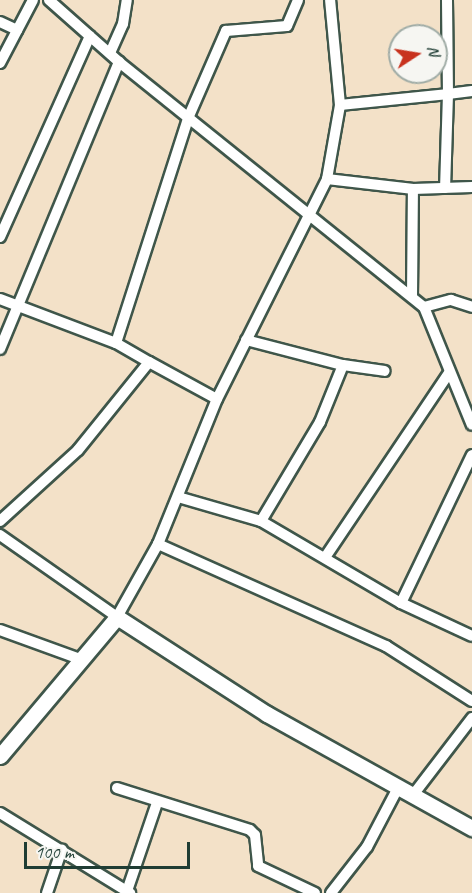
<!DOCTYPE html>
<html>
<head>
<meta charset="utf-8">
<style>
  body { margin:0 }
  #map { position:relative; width:472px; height:893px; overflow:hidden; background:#f3e1c8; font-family:Caveat,sans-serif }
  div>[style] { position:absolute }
  .roads { filter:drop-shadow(2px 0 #3f564a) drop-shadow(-2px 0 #3f564a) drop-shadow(0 2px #3f564a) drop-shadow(0 -2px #3f564a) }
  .street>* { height:10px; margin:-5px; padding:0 5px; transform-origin:5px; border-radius:5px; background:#fff }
  .secondary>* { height:15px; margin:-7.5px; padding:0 7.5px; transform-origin:7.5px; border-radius:7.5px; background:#fff }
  span { translate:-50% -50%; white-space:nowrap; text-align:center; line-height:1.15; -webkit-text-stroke:6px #f6f6f2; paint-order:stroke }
  .north { position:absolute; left:388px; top:24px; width:60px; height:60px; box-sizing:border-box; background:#f6f6f2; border:2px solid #a0aca6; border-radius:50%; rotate:78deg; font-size:16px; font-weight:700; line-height:24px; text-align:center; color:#1f3d34 }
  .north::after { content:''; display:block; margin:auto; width:21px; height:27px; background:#c8321e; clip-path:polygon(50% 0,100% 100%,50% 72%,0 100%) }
  .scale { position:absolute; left:24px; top:842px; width:166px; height:27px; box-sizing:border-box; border:3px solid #1f3d34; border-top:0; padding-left:8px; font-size:18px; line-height:21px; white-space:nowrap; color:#1f3d34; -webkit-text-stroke:4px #f6f6f2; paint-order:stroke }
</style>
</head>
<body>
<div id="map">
  <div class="roads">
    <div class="street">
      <i style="left:49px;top:0;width:94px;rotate:41.5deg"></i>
      <i style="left:119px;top:62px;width:391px;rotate:38.8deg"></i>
      <i style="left:424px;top:307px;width:127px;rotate:67.9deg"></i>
      <i style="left:447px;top:0;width:94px;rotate:89.4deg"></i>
      <i style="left:448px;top:94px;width:24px;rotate:-7deg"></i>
      <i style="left:0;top:22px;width:19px;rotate:25deg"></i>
      <i style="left:110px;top:53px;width:32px;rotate:-66deg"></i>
      <i style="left:123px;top:24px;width:24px;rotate:-81deg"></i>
      <i style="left:0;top:63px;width:71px;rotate:-62.4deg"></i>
      <i style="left:340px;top:105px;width:109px;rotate:-5.8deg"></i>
      <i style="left:448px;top:94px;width:94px;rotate:91.8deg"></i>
      <i style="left:327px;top:179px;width:87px;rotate:6.6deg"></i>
      <i style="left:413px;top:189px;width:59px;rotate:-1.9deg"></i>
      <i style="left:0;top:237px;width:220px;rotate:-65.9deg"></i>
      <i style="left:412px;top:297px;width:108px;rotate:-89.5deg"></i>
      <i style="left:0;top:299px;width:124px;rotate:20.8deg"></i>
      <i style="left:116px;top:343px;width:238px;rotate:-72.2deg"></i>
      <i style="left:189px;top:116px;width:93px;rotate:-66.5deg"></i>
      <i style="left:226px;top:31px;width:61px;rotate:-4.7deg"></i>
      <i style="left:287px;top:26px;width:28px;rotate:-67deg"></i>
      <i style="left:424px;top:307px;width:28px;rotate:-15deg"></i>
      <i style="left:451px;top:300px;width:22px;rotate:18deg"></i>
      <i style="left:246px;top:340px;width:100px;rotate:14.5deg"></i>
      <i style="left:343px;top:365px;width:42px;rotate:8.1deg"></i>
      <i style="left:116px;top:343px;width:38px;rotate:30deg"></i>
      <i style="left:0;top:349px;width:311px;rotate:-67.5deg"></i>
      <i style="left:178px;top:497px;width:86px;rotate:16.1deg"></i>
      <i style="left:261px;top:521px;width:162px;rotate:30.4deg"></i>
      <i style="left:401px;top:603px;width:78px;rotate:24.9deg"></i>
      <i style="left:0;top:521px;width:105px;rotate:-42.3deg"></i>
      <i style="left:78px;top:450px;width:113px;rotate:-51.1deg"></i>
      <i style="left:149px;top:362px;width:77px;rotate:28.6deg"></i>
      <i style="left:261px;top:521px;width:115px;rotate:-59.2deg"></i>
      <i style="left:320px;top:422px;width:61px;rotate:-68deg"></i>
      <i style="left:0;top:535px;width:143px;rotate:35deg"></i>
      <i style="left:117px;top:617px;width:84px;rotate:-60.7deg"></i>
      <i style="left:158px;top:544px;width:157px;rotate:-67.9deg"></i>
      <i style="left:217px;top:399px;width:246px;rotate:-63.4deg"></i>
      <i style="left:327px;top:179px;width:75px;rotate:-80deg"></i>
      <i style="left:340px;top:105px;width:105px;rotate:-95.4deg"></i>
      <i style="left:158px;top:544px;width:250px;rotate:24.1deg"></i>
      <i style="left:386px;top:646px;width:102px;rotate:32.6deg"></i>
      <i style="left:326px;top:556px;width:220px;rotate:-56.1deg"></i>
      <i style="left:401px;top:603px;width:164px;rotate:-64.4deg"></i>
      <i style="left:0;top:630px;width:85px;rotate:19.9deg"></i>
      <i style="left:117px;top:788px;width:139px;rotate:17.5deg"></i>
      <i style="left:250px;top:830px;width:7px;rotate:45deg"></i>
      <i style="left:255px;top:835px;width:31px;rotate:84deg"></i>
      <i style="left:258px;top:866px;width:63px;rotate:25.3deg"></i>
      <i style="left:413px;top:795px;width:97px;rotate:-52.5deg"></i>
      <i style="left:0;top:813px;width:153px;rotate:31.6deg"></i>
      <i style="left:127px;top:891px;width:93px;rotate:-71.2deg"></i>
      <i style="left:47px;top:893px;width:46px;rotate:-71.2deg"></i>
      <i style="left:331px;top:893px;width:58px;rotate:-52deg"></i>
      <i style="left:367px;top:847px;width:67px;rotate:-62.3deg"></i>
    </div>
    <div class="secondary">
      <i style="left:0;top:756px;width:182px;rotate:-49.9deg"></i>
      <i style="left:117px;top:617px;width:179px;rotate:32.9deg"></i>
      <i style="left:267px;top:714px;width:235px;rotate:29.1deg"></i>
    </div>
  </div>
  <div class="north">N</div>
  <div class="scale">100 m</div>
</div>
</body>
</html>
